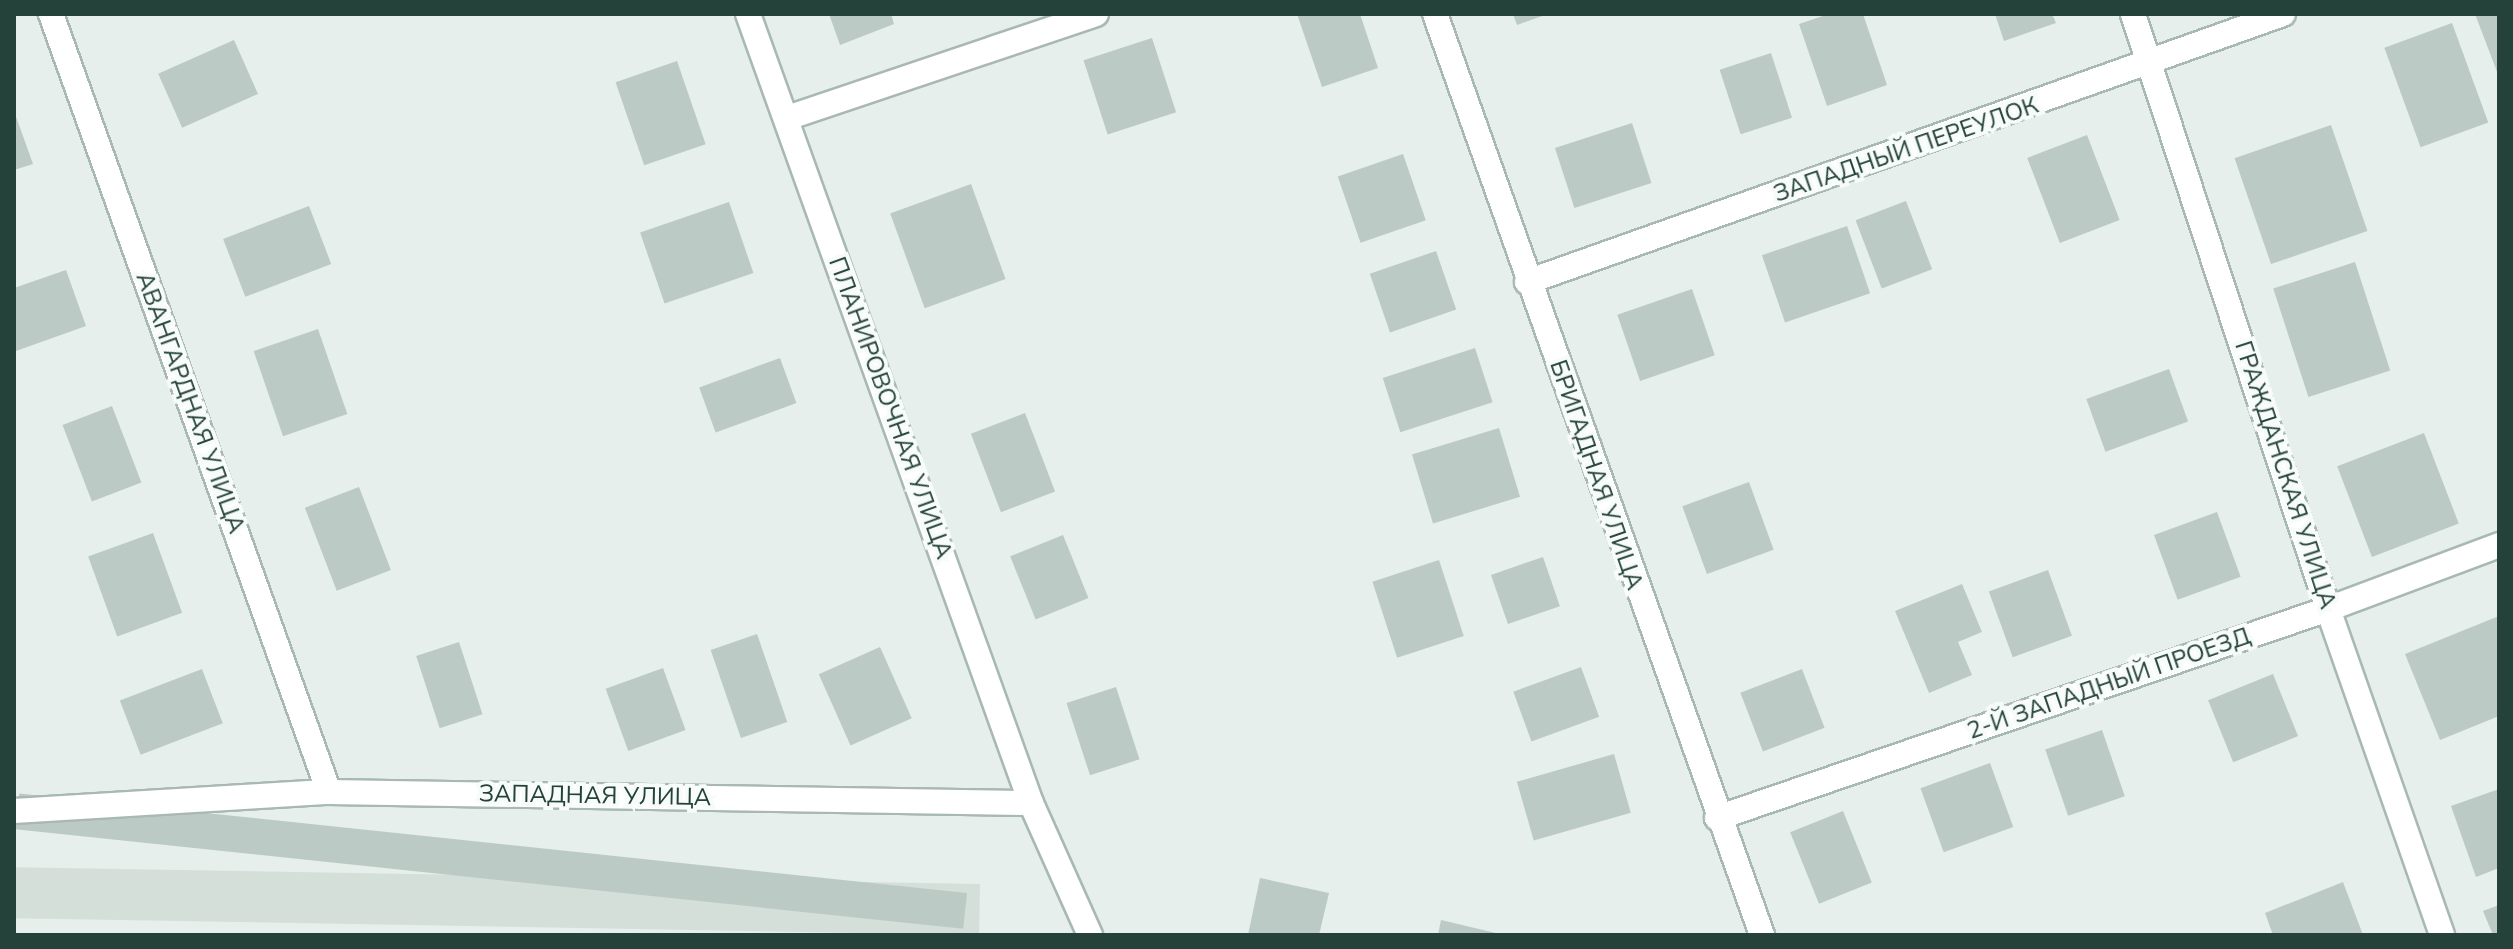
<!DOCTYPE html>
<html>
<head>
<meta charset="utf-8">
<style>
  body { margin:0 }
  #map { position:relative; width:2513px; height:949px; overflow:hidden; background:#e6efeb; font-family:"Nunito Sans",sans-serif }
  div>[style] { position:absolute }
  .built>* { inset:0; background:#d4dfda; transform-origin:0 0 }
  .building>* { inset:0; background:#bbcac4; transform-origin:0 0 }
  .roads { filter:drop-shadow(2px 0 #a8b8b2) drop-shadow(-2px 0 #a8b8b2) drop-shadow(0 2px #a8b8b2) drop-shadow(0 -2px #a8b8b2) }
  .street>* { height:24px; margin:-12px; padding:0 12px; transform-origin:12px; border-radius:12px; background:#fff }
  span { translate:-50% -50%; white-space:nowrap; text-align:center; line-height:1.15; -webkit-text-stroke:8px #f7fbf9; paint-order:stroke }
  .street-label { font-size:24px; color:#24423a }
  .frame { position:absolute; inset:0; border:16px solid #24423a; pointer-events:none }
</style>
</head>
<body>
<div id="map">
  <div class="built">
    <i style="left:980px;top:884px;width:51px;height:966px;rotate:91deg"></i>
  </div>
  <div class="building">
    <i style="clip-path:polygon(829px 14px,891px 14px,894px 24px,840px 45px)"></i>
    <i style="clip-path:polygon(1297px 14px,1360px 14px,1378px 68px,1322px 87px)"></i>
    <i style="clip-path:polygon(1513px 14px,1548px 14px,1517px 25px)"></i>
    <i style="clip-path:polygon(1829px 14px,1863px 14px,1887px 85px,1827px 106px,1799px 24px)"></i>
    <i style="clip-path:polygon(1995px 14px,2052px 14px,2056px 23px,2004px 41px)"></i>
    <i style="clip-path:polygon(2475px 14px,2499px 14px,2499px 77px)"></i>
    <i style="left:2452px;top:23px;width:106px;height:72px;rotate:70deg"></i>
    <i style="left:1152px;top:38px;width:78px;height:72px;rotate:72deg"></i>
    <i style="left:234px;top:40px;width:59px;height:83px;rotate:66deg"></i>
    <i style="left:1771px;top:53px;width:68px;height:54px;rotate:72deg"></i>
    <i style="left:677px;top:61px;width:88px;height:65px;rotate:71deg"></i>
    <i style="clip-path:polygon(14px 111px,33px 164px,14px 170px)"></i>
    <i style="left:1632px;top:123px;width:63px;height:81px;rotate:72deg"></i>
    <i style="left:2331px;top:125px;width:112px;height:102px;rotate:71deg"></i>
    <i style="left:2087px;top:135px;width:91px;height:64px;rotate:69deg"></i>
    <i style="left:1403px;top:154px;width:70px;height:69px;rotate:71deg"></i>
    <i style="left:971px;top:184px;width:101px;height:86px;rotate:70deg"></i>
    <i style="left:1906px;top:201px;width:73px;height:54px;rotate:69deg"></i>
    <i style="left:729px;top:202px;width:75px;height:94px;rotate:71deg"></i>
    <i style="left:309px;top:206px;width:62px;height:92px;rotate:69deg"></i>
    <i style="left:1847px;top:226px;width:71px;height:90px;rotate:71deg"></i>
    <i style="left:1436px;top:251px;width:62px;height:70px;rotate:71deg"></i>
    <i style="left:2355px;top:262px;width:114px;height:86px;rotate:72deg"></i>
    <i style="clip-path:polygon(66px 270px,86px 326px,16px 351px,14px 288px)"></i>
    <i style="left:1692px;top:289px;width:70px;height:79px;rotate:71deg"></i>
    <i style="left:318px;top:329px;width:90px;height:68px;rotate:71deg"></i>
    <i style="left:1475px;top:348px;width:57px;height:97px;rotate:72deg"></i>
    <i style="left:780px;top:358px;width:48px;height:86px;rotate:70deg"></i>
    <i style="left:2169px;top:369px;width:56px;height:88px;rotate:70deg"></i>
    <i style="left:112px;top:406px;width:82px;height:53px;rotate:69deg"></i>
    <i style="left:1025px;top:413px;width:84px;height:58px;rotate:69deg"></i>
    <i style="left:1499px;top:428px;width:72px;height:91px;rotate:73deg"></i>
    <i style="left:2424px;top:433px;width:97px;height:93px;rotate:69deg"></i>
    <i style="left:1749px;top:482px;width:72px;height:71px;rotate:70deg"></i>
    <i style="left:359px;top:487px;width:89px;height:58px;rotate:69deg"></i>
    <i style="left:2217px;top:512px;width:69px;height:67px;rotate:70deg"></i>
    <i style="left:153px;top:533px;width:85px;height:69px;rotate:70deg"></i>
    <i style="left:1063px;top:535px;width:68px;height:57px;rotate:68deg"></i>
    <i style="left:1543px;top:557px;width:52px;height:55px;rotate:71deg"></i>
    <i style="left:1439px;top:560px;width:80px;height:70px;rotate:72deg"></i>
    <i style="left:2048px;top:570px;width:70px;height:63px;rotate:70deg"></i>
    <i style="clip-path:polygon(1962px 584px,1982px 632px,1958px 642px,1972px 675px,1929px 693px,1895px 611px)"></i>
    <i style="clip-path:polygon(2499px 616px,2499px 716px,2440px 740px,2405px 654px)"></i>
    <i style="left:757px;top:634px;width:93px;height:49px;rotate:71deg"></i>
    <i style="left:459px;top:642px;width:76px;height:45px;rotate:72deg"></i>
    <i style="left:880px;top:647px;width:78px;height:67px;rotate:66deg"></i>
    <i style="left:1581px;top:667px;width:53px;height:72px;rotate:70deg"></i>
    <i style="left:663px;top:668px;width:66px;height:61px;rotate:70deg"></i>
    <i style="left:202px;top:669px;width:58px;height:88px;rotate:69deg"></i>
    <i style="left:1802px;top:669px;width:63px;height:66px;rotate:69deg"></i>
    <i style="left:2273px;top:674px;width:67px;height:70px;rotate:68deg"></i>
    <i style="left:1116px;top:687px;width:76px;height:52px;rotate:72deg"></i>
    <i style="left:2102px;top:730px;width:70px;height:60px;rotate:71deg"></i>
    <i style="left:1614px;top:754px;width:61px;height:101px;rotate:74deg"></i>
    <i style="left:1990px;top:763px;width:68px;height:74px;rotate:70deg"></i>
    <i style="clip-path:polygon(2499px 789px,2499px 868px,2476px 877px,2451px 806px)"></i>
    <i style="left:1843px;top:811px;width:77px;height:57px;rotate:68deg"></i>
    <i style="clip-path:polygon(1260px 878px,1329px 893px,1319px 935px,1248px 935px)"></i>
    <i style="clip-path:polygon(2343px 882px,2363px 935px,2273px 935px,2265px 913px)"></i>
    <i style="left:967px;top:893px;width:36px;height:953px;rotate:96deg"></i>
    <i style="clip-path:polygon(2499px 905px,2499px 935px,2493px 935px,2483px 911px)"></i>
    <i style="clip-path:polygon(1441px 920px,1500px 934px,1500px 935px,1438px 935px)"></i>
  </div>
  <div class="roads">
    <div class="street">
      <i style="left:51px;top:14px;width:826px;rotate:70.34deg"></i>
      <i style="left:748px;top:14px;width:838px;rotate:70.27deg"></i>
      <i style="left:1031px;top:803px;width:145px;rotate:65.9deg"></i>
      <i style="left:1435px;top:14px;width:977px;rotate:70.45deg"></i>
      <i style="left:2133px;top:14px;width:626px;rotate:71.85deg"></i>
      <i style="left:2328px;top:609px;width:345px;rotate:70.7deg"></i>
      <i style="left:787px;top:118px;width:326px;rotate:-18.6deg"></i>
      <i style="left:1527px;top:282px;width:802px;rotate:-19.52deg"></i>
      <i style="left:14px;top:811px;width:316px;rotate:-3.5deg"></i>
      <i style="left:329px;top:792px;width:702px;rotate:0.9deg"></i>
      <i style="left:1717px;top:818px;width:646px;rotate:-18.88deg"></i>
      <i style="left:2328px;top:609px;width:183px;rotate:-20.5deg"></i>
    </div>
  </div>
  <div class="street-label">
    <span style="left:1906px;top:150px;rotate:-19deg">ЗАПАДНЫЙ ПЕРЕУЛОК</span>
    <span style="left:190px;top:403px;rotate:70deg">АВАНГАРДНАЯ УЛИЦА</span>
    <span style="left:890px;top:408px;rotate:70deg">ПЛАНИРОВОЧНАЯ УЛИЦА</span>
    <span style="left:1596px;top:475px;rotate:71deg">БРИГАДНАЯ УЛИЦА</span>
    <span style="left:2285px;top:475px;rotate:72deg">ГРАЖДАНСКАЯ УЛИЦА</span>
    <span style="left:2109px;top:684px;rotate:-19deg">2-Й ЗАПАДНЫЙ ПРОЕЗД</span>
    <span style="left:595px;top:796px;rotate:1deg">ЗАПАДНАЯ УЛИЦА</span>
  </div>
  <div class="frame"></div>
</div>
</body>
</html>
